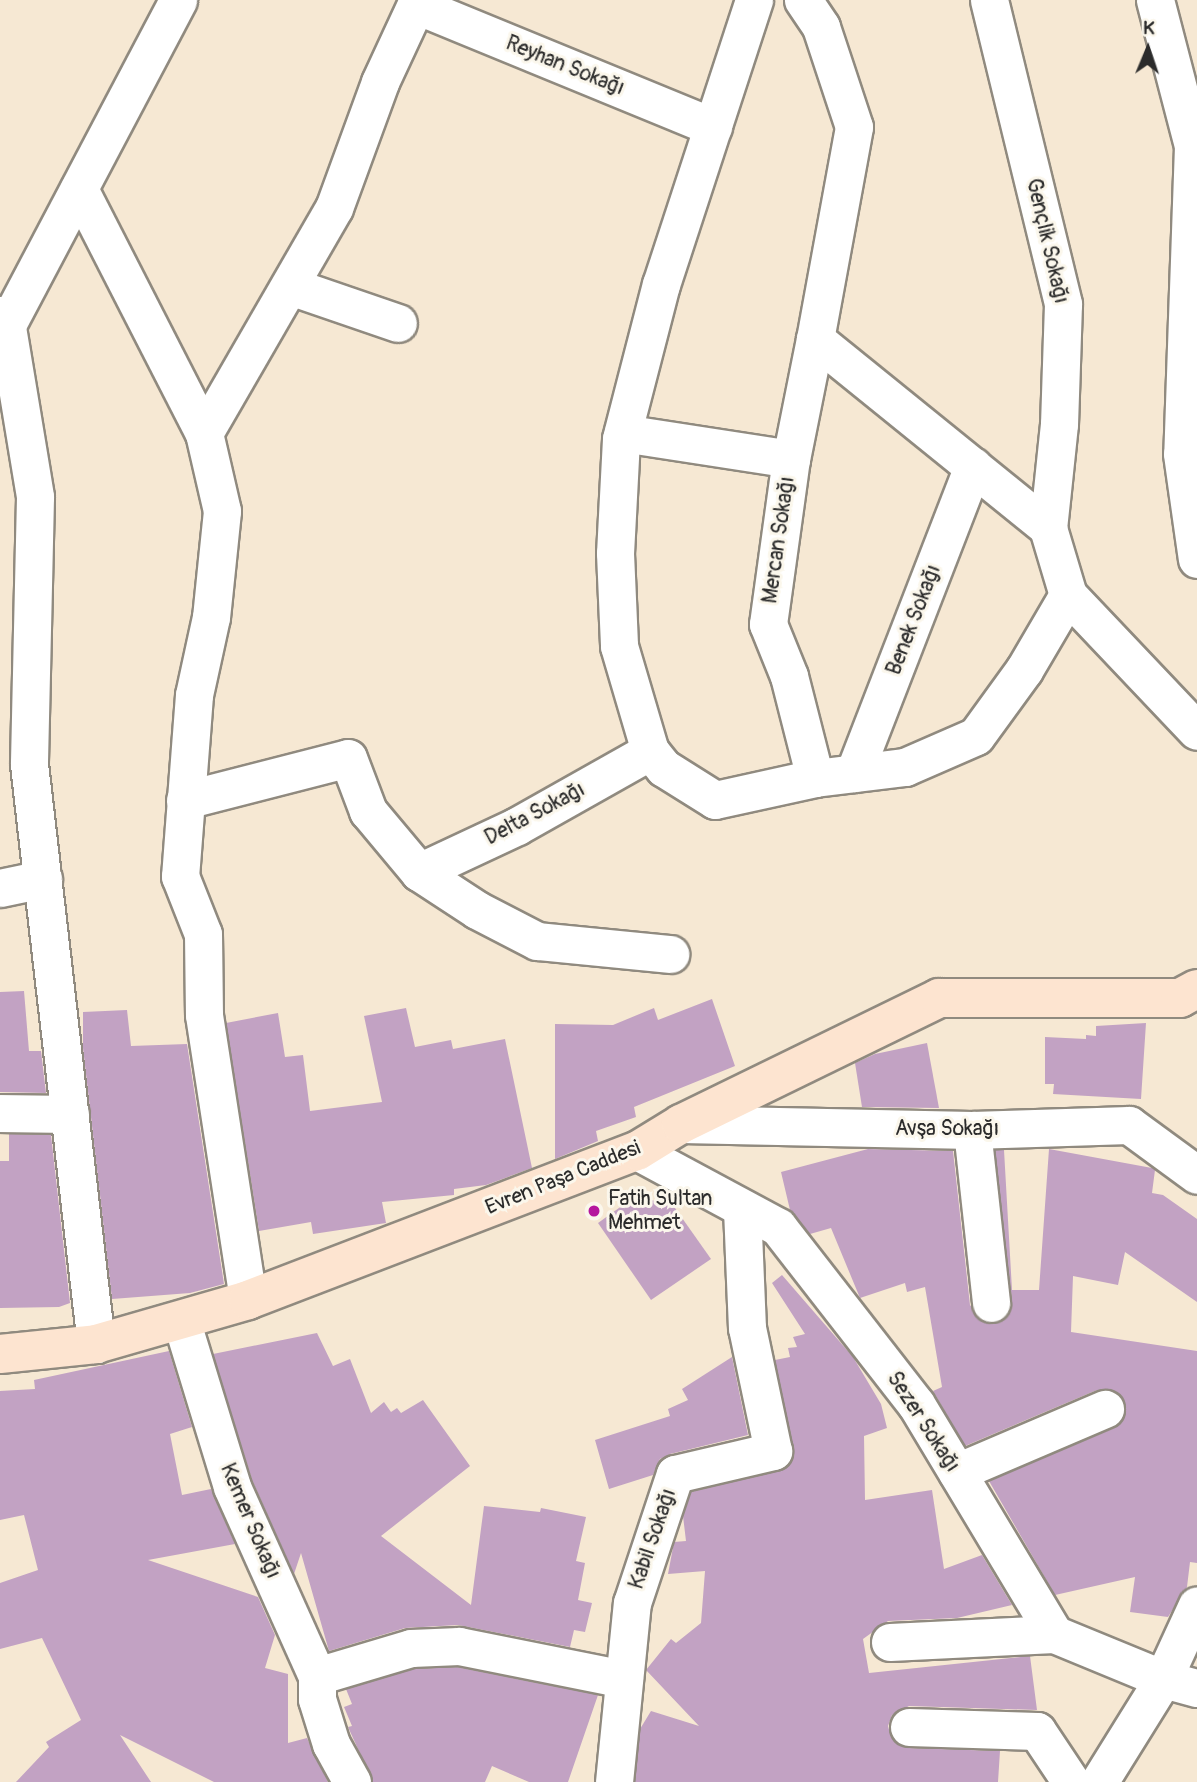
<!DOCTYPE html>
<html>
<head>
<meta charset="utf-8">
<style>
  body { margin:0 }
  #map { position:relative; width:1197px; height:1782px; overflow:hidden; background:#f6e8d3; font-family:Pangolin,sans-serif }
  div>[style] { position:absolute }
  .building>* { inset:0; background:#c2a2c3 }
  .roads { filter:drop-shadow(2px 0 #908a7f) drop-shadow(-2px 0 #908a7f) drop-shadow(0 2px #908a7f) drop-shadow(0 -2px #908a7f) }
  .street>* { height:37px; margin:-18.5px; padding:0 18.5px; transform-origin:18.5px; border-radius:18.5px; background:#fff }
  .secondary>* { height:38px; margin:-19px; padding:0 19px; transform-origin:19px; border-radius:19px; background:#fde4d0 }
  .dots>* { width:19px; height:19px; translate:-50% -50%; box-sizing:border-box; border:4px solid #fbf7ec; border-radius:50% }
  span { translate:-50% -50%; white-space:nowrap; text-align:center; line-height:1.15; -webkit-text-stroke:6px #fbf7ec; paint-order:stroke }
  .street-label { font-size:21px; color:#2b2b2b }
  .poi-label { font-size:21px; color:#2b2b2b }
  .left { translate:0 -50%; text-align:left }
  .north { position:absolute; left:1113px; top:14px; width:70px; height:70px; -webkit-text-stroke:5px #fbf7ec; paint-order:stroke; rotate:2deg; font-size:19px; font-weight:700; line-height:28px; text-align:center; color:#2b2b2b }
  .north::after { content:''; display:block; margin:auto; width:24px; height:32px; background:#2b2b2b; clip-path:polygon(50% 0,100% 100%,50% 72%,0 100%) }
</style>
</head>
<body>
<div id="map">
  <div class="building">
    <i style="clip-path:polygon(24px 991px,29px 1051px,41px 1051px,46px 1093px,0 1092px,0 992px)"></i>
    <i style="clip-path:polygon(712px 999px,735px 1066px,634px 1107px,636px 1117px,596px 1131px,598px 1141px,555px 1159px,555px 1024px,613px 1025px,654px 1008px,658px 1020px)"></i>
    <i style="clip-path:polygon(406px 1008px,415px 1047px,451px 1040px,453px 1049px,505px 1039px,532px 1168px,486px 1185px,454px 1189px,454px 1195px,382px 1202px,386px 1223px,313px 1234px,311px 1222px,259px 1231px,226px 1023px,278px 1013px,285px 1057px,303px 1055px,310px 1111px,382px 1102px,364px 1016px)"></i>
    <i style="clip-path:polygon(127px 1010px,131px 1046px,187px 1044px,224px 1284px,190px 1293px,112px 1299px,83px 1048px,83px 1012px)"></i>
    <i style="clip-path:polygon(1146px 1023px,1141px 1099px,1053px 1094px,1054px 1084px,1045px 1084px,1045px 1037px,1086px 1039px,1086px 1035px,1096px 1036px,1096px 1026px)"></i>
    <i style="clip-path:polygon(927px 1043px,939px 1108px,862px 1107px,855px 1063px,875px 1054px)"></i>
    <i style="clip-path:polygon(9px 1134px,51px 1135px,70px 1303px,59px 1307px,0 1308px,0 1161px,9px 1161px)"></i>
    <i style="clip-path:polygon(868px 1149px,953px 1151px,970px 1305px,983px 1322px,1004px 1319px,1012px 1301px,995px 1150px,1004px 1150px,1012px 1290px,1039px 1290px,1049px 1149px,1152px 1168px,1155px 1170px,1152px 1193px,1163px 1195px,1197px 1219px,1197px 1302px,1125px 1252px,1118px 1285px,1073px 1276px,1071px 1332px,1197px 1351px,1197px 1563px,1190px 1562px,1187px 1587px,1168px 1617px,1130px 1612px,1135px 1577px,1055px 1595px,989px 1481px,1114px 1428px,1126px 1411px,1118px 1393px,1097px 1390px,965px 1446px,933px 1391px,942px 1387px,925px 1287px,907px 1292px,905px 1283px,860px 1298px,831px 1228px,810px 1234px,790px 1210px,781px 1172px)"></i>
    <i style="clip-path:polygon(637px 1195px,675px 1208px,711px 1259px,651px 1300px,598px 1223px)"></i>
    <i style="clip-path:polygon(782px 1275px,853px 1357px,881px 1404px,887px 1428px,864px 1436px,865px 1500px,932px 1490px,944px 1569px,982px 1555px,1012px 1605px,957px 1618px,888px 1621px,863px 1639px,869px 1673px,1030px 1656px,1037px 1710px,909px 1706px,892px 1715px,888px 1726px,891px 1737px,908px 1748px,1000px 1751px,998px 1782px,635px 1782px,640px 1729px,651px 1711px,699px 1726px,646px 1670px,671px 1639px,676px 1643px,701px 1623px,705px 1571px,668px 1574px,674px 1542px,686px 1541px,683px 1516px,691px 1492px,778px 1471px,793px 1457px,775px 1360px,790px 1357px,788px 1348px,797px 1347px,793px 1337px,805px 1334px,772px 1283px)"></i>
    <i style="clip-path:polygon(317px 1333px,333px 1366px,350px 1359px,371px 1413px,384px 1402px,391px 1412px,397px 1408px,401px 1413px,423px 1400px,470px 1466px,381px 1536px,471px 1605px,484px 1506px,540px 1512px,541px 1508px,586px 1517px,576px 1561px,585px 1563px,578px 1600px,592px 1603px,585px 1632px,574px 1630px,570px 1647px,458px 1625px,405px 1628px,329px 1651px,301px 1553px,294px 1574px,252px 1480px,213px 1354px)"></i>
    <i style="clip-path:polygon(169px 1351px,192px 1427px,170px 1434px,182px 1495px,211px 1489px,235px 1544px,148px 1560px,258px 1597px,275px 1635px,265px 1668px,288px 1674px,288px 1743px,307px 1738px,328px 1782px,214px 1782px,120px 1735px,151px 1782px,16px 1782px,49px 1747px,46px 1742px,81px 1720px,42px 1638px,0 1649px,0 1583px,38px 1570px,24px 1515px,0 1520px,0 1391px,35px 1389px,34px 1380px)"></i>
    <i style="clip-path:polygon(732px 1357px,748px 1435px,670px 1454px,660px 1459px,653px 1475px,609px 1489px,595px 1440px,670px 1416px,668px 1409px,688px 1400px,682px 1389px)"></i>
    <i style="clip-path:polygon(457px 1667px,598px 1695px,568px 1782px,529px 1782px,492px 1766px,485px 1782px,373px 1782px,348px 1727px,352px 1726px,344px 1707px,352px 1704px,346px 1689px,414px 1669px)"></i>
  </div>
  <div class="roads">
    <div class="street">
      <i style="left:754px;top:0;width:299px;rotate:108.1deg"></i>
      <i style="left:661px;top:284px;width:160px;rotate:104.5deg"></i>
      <i style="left:621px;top:439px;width:114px;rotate:93deg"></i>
      <i style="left:615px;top:553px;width:93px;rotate:87.5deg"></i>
      <i style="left:619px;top:646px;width:109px;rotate:73.6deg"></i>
      <i style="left:650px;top:751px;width:22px;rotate:51deg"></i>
      <i style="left:664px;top:768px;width:60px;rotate:32.1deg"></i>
      <i style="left:715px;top:800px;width:102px;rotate:-12.4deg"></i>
      <i style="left:815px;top:778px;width:91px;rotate:-7deg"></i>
      <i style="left:905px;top:767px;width:77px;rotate:-23.6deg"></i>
      <i style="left:976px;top:736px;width:82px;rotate:-54deg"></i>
      <i style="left:1024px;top:670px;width:87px;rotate:-59.6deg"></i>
      <i style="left:803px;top:0;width:32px;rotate:56deg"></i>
      <i style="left:821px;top:27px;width:105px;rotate:71.7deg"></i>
      <i style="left:854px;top:127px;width:216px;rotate:100.4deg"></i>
      <i style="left:815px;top:339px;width:300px;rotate:39deg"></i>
      <i style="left:1048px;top:528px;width:70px;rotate:73.4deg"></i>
      <i style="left:1068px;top:595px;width:187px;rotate:46.5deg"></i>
      <i style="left:989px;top:0;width:313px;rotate:76.3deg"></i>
      <i style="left:1063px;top:304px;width:120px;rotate:91.9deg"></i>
      <i style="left:1059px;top:424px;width:105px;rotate:96deg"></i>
      <i style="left:1155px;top:0;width:151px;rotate:75.4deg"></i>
      <i style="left:1193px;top:146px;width:308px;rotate:92deg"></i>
      <i style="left:1182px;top:454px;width:106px;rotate:81.9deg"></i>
      <i style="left:416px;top:5px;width:321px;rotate:22.3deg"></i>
      <i style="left:79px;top:189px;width:274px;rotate:62.9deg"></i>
      <i style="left:204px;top:433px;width:80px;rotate:77deg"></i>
      <i style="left:222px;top:511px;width:107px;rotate:95.9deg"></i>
      <i style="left:211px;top:617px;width:80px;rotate:102.3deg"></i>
      <i style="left:194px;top:695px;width:182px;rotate:94.4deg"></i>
      <i style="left:180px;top:876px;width:62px;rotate:68.4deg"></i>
      <i style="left:203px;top:934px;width:81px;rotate:89.3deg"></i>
      <i style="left:204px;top:1015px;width:288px;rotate:81.2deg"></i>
      <i style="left:290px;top:286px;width:114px;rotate:18.9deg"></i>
      <i style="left:0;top:315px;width:8px;rotate:45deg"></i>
      <i style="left:6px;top:321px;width:178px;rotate:80.6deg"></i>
      <i style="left:35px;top:497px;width:267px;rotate:91.3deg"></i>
      <i style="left:29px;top:764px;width:584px;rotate:83.41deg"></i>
      <i style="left:0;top:338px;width:382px;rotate:-62.2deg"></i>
      <i style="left:204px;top:433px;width:260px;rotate:-60deg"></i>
      <i style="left:334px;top:208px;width:134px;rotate:-69.9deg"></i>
      <i style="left:380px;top:82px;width:90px;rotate:-65.1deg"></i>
      <i style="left:623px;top:433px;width:170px;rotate:8.8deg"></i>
      <i style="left:854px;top:773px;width:329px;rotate:-68.8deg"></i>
      <i style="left:815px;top:778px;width:105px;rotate:-104.3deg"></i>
      <i style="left:789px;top:676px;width:56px;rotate:-112deg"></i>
      <i style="left:768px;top:624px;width:167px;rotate:-82.1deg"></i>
      <i style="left:791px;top:459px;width:122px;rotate:-78.7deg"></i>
      <i style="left:185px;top:800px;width:168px;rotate:-14.4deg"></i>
      <i style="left:348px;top:758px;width:57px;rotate:69.3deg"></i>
      <i style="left:368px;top:811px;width:80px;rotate:50.1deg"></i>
      <i style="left:419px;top:872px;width:69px;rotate:33.2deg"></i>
      <i style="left:477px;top:910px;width:68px;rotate:27.3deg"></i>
      <i style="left:537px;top:941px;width:134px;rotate:5.6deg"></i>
      <i style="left:419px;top:872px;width:108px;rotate:-25.1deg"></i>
      <i style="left:517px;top:826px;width:153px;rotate:-29.4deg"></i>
      <i style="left:0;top:888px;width:44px;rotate:-11.8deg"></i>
      <i style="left:0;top:1113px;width:70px;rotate:0.8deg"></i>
      <i style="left:681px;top:1124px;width:291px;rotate:1.2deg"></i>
      <i style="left:972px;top:1130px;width:157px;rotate:-1.8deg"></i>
      <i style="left:1129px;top:1125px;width:84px;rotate:36.3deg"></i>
      <i style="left:972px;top:1130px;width:174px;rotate:83.7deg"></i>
      <i style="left:637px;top:1151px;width:160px;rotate:28.3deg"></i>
      <i style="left:778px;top:1227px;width:224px;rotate:52.1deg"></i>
      <i style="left:916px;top:1404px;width:268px;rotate:59deg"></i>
      <i style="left:1054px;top:1634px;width:118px;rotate:22.4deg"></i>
      <i style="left:1163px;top:1679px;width:35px;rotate:15deg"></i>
      <i style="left:182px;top:1323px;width:171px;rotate:73deg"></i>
      <i style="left:232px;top:1487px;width:207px;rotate:65.8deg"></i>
      <i style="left:957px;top:1472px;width:161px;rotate:-23.1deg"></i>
      <i style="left:890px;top:1642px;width:164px;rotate:-2.8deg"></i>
      <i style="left:909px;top:1727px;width:128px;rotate:1.8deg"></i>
      <i style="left:1037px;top:1731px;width:61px;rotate:56.3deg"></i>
      <i style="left:352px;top:1782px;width:43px;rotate:-118.9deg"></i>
      <i style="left:331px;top:1744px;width:47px;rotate:-107.3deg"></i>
      <i style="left:317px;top:1699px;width:23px;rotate:-90deg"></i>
      <i style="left:317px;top:1676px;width:98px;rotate:-16.6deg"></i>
      <i style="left:411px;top:1648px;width:48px;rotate:-2.4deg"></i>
      <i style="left:459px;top:1646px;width:168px;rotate:11.3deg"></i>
      <i style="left:614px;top:1782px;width:180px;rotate:-84.3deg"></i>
      <i style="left:632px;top:1603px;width:136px;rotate:-71.6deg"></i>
      <i style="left:675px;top:1474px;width:101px;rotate:-13.2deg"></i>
      <i style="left:773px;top:1451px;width:126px;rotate:-101.9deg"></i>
      <i style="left:747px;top:1328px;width:120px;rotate:-92.4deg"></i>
      <i style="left:1099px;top:1782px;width:121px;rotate:-58.1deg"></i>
      <i style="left:1163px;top:1679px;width:81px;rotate:-65.3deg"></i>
    </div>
    <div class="secondary">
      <i style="left:0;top:1354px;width:97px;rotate:-5.9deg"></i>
      <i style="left:96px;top:1344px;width:158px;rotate:-16.1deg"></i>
      <i style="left:248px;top:1300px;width:417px;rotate:-21deg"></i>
      <i style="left:637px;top:1151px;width:52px;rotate:-31.5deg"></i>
      <i style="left:681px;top:1124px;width:287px;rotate:-26deg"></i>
      <i style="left:939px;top:998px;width:241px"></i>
      <i style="left:1180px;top:998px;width:19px;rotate:-28deg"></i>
    </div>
  </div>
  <div class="dots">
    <i style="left:594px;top:1211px;background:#b5179e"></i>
  </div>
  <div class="street-label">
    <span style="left:565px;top:66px;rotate:22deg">Reyhan Sokağı</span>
    <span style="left:1047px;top:241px;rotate:77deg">Gençlik Sokağı</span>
    <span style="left:779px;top:540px;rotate:-82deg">Mercan Sokağı</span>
    <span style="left:914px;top:620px;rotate:-69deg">Benek Sokağı</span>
    <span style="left:535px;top:814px;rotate:-28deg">Delta Sokağı</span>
    <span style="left:947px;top:1129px">Avşa Sokağı</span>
    <span style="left:563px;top:1178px;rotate:-22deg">Evren Paşa Caddesi</span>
    <span style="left:923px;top:1422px;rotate:57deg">Sezer Sokağı</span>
    <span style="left:250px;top:1521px;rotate:67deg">Kemer Sokağı</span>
    <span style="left:653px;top:1539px;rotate:-71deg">Kabil Sokağı</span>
  </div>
  <div class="poi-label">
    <span class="left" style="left:608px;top:1211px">Fatih Sultan<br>Mehmet</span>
  </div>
  <div class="north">K</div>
</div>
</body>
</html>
